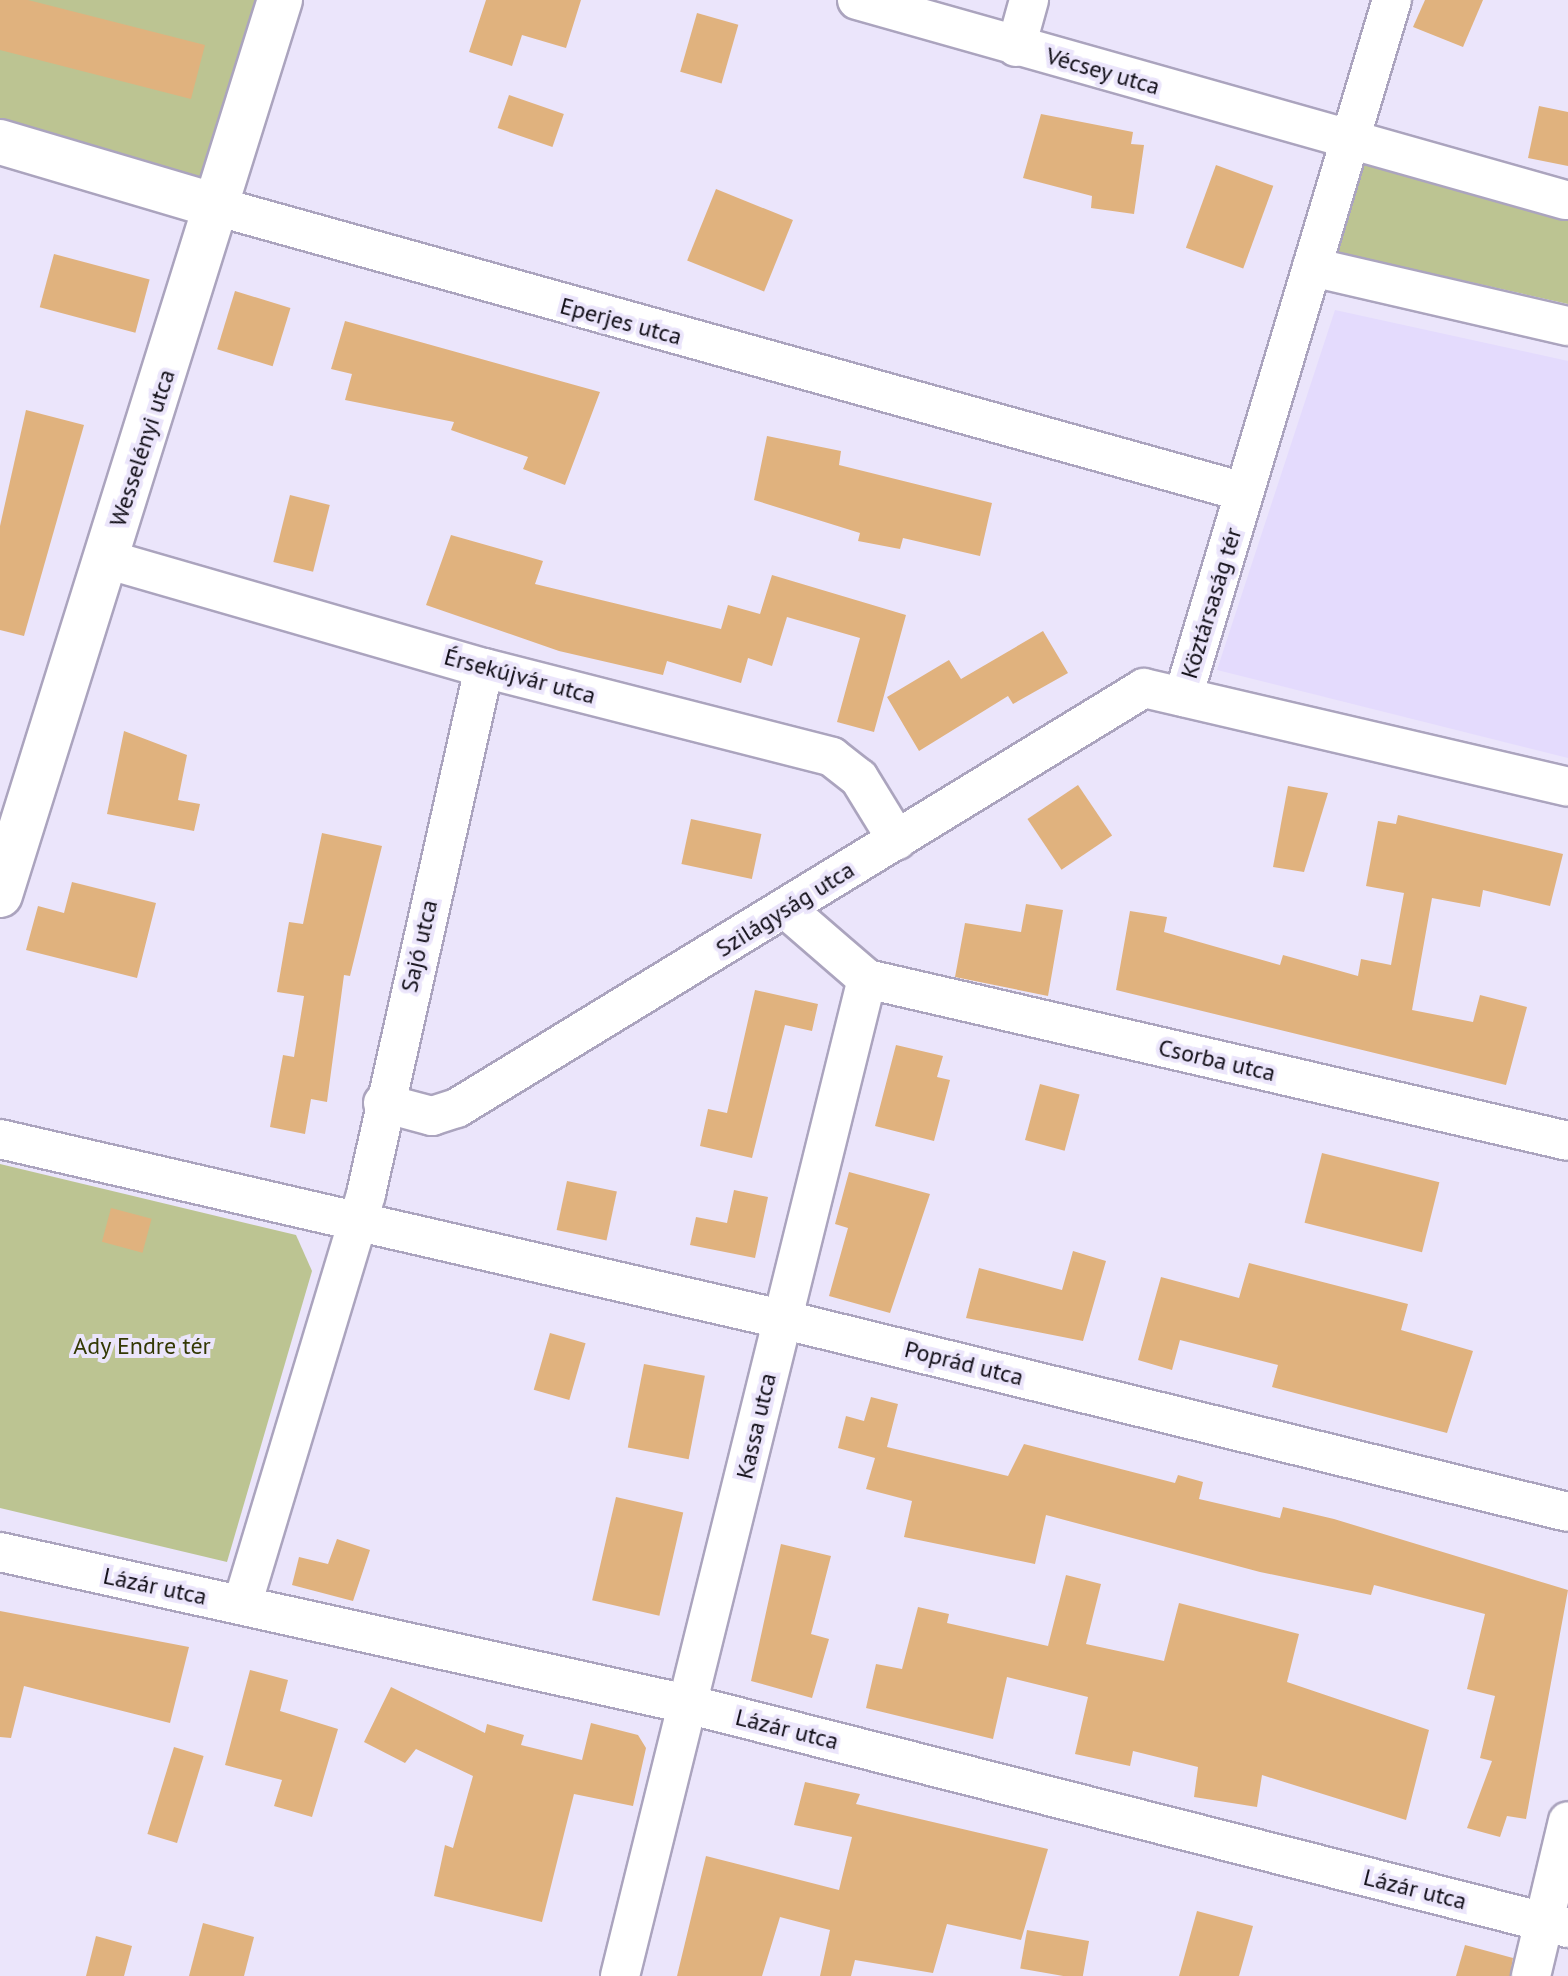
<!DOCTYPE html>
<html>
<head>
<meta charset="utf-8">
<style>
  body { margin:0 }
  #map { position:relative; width:1568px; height:1976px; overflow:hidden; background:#ebe5fb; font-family:"PT Sans",sans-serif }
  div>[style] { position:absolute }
  .built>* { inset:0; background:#e4dbfd }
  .green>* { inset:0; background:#bcc492 }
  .building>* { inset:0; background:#e0b27e; transform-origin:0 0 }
  .roads { filter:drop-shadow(2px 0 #aba4be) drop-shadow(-2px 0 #aba4be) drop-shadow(0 2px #aba4be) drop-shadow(0 -2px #aba4be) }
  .street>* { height:38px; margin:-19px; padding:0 19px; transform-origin:19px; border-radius:19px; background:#fff }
  .secondary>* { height:44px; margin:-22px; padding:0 22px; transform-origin:22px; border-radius:22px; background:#fff }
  span { translate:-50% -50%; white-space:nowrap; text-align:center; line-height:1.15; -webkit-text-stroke:8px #ebe5fb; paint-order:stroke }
  .street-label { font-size:24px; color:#100d16 }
  .park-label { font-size:24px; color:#333804 }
</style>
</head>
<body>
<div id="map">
  <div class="built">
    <i style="clip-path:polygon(1335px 310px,1568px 361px,1568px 758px,1217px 670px)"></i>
  </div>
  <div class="green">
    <i style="clip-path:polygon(0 0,281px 0,219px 207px,0 148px)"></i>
    <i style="clip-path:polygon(1363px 162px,1568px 213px,1568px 304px,1336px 252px)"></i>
    <i style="clip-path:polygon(0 1164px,296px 1235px,312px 1271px,227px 1562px,0 1508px)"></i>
  </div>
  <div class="building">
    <i style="clip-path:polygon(0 0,28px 0,205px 45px,191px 99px,0 50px)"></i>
    <i style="clip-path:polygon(486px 0,581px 0,566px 48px,522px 35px,512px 66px,469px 52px)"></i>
    <i style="clip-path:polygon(1425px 0,1483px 0,1463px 47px,1413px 27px)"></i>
    <i style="left:697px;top:13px;width:43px;height:61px;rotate:16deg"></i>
    <i style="left:509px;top:95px;width:58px;height:35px;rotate:19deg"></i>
    <i style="clip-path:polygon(1539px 106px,1568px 112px,1568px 166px,1528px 158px)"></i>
    <i style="clip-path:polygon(1041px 114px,1133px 132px,1131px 144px,1144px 145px,1134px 214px,1091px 208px,1092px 196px,1023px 178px)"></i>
    <i style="left:1216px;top:165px;width:61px;height:88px;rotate:20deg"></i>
    <i style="left:716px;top:189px;width:83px;height:77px;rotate:22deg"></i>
    <i style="left:54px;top:254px;width:99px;height:55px;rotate:15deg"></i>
    <i style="left:235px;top:291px;width:58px;height:61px;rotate:17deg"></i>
    <i style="clip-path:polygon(345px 321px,600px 392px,565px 485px,523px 469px,528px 457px,451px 430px,454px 422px,345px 400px,352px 374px,331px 369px)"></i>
    <i style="clip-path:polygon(26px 410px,84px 425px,24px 636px,0 630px,0 526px)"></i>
    <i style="clip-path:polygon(767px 436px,841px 451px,839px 465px,992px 503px,980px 556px,903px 538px,900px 549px,858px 541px,860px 533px,754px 500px)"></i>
    <i style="left:290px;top:495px;width:41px;height:69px;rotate:14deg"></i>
    <i style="clip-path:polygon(451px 535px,543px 561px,535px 584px,721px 629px,728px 605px,760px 614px,772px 575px,906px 615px,874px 732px,837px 722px,860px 638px,787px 617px,772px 666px,748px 658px,741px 683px,667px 661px,663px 675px,559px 651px,426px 605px)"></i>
    <i style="clip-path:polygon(1043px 631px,1068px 673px,1013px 704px,1008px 696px,919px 751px,887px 697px,949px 660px,961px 679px)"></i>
    <i style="clip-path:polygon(124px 731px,187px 755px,178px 800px,200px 804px,194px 831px,107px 814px)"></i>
    <i style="left:1078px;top:785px;width:61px;height:61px;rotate:56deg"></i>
    <i style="clip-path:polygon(1288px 786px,1328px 793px,1304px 872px,1273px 867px)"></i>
    <i style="clip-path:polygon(1398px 815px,1563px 854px,1550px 906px,1483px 890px,1480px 907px,1432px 898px,1412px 1010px,1473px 1022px,1480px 995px,1527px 1007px,1506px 1085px,1116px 990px,1130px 911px,1167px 917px,1164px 932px,1280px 965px,1283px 955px,1358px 976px,1361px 959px,1391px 965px,1404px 893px,1366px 886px,1378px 821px,1396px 824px)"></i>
    <i style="left:691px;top:819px;width:72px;height:46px;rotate:12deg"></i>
    <i style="clip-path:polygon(322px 833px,382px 846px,350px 976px,344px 975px,327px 1102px,311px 1099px,305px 1134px,270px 1127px,283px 1055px,294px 1057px,304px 996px,277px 992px,289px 922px,303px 924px)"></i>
    <i style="clip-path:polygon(72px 882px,156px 903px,137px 978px,26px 950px,38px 906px,64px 913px)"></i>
    <i style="clip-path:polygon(1026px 904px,1063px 910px,1048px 996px,955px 977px,965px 923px,1021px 932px)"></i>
    <i style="clip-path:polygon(755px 990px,818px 1004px,812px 1031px,785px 1025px,752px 1158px,700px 1146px,708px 1109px,727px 1113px)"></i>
    <i style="clip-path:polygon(896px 1045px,943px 1056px,937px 1077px,950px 1080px,934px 1141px,875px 1126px)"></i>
    <i style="left:1040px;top:1084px;width:41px;height:58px;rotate:15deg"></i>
    <i style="left:1322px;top:1153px;width:121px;height:72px;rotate:14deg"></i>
    <i style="clip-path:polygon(849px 1172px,930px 1194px,890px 1313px,829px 1296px,848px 1228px,835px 1224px)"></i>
    <i style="left:567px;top:1181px;width:51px;height:50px;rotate:12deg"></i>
    <i style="clip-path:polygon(734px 1190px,768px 1197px,755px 1258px,690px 1245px,696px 1217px,727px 1223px)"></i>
    <i style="left:111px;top:1208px;width:42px;height:35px;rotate:15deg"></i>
    <i style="clip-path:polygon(1073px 1251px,1106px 1261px,1083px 1341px,966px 1318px,979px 1268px,1062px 1290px)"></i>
    <i style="clip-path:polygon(1249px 1263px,1408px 1304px,1401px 1330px,1473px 1351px,1447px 1433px,1272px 1387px,1278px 1365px,1180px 1340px,1172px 1370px,1138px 1360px,1161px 1277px,1239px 1298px)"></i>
    <i style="left:550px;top:1333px;width:37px;height:59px;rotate:16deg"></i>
    <i style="left:644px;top:1364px;width:62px;height:85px;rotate:11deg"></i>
    <i style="clip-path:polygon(871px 1397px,898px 1404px,887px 1447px,1008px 1476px,1024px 1444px,1175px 1483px,1178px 1475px,1203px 1482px,1199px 1499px,1280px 1518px,1283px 1507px,1334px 1519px,1568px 1590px,1526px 1819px,1507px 1816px,1500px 1837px,1467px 1828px,1492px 1761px,1480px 1758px,1495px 1696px,1467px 1689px,1485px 1614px,1374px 1585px,1371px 1595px,1260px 1572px,1046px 1515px,1035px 1564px,904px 1537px,912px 1501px,866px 1489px,875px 1458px,838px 1448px,846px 1416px,864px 1421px)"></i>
    <i style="left:616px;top:1497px;width:69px;height:106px;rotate:13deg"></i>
    <i style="clip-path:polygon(337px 1539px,370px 1550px,353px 1601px,292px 1585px,299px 1557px,328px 1564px)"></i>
    <i style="clip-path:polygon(781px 1544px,831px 1556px,811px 1634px,829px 1639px,812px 1698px,751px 1681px)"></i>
    <i style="clip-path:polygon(1066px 1575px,1101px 1584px,1086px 1644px,1164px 1661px,1179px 1603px,1299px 1634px,1287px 1682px,1429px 1730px,1406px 1820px,1262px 1775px,1257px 1807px,1194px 1797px,1198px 1767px,1133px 1751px,1130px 1766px,1075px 1754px,1088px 1697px,1007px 1677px,993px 1739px,866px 1708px,876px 1664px,902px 1669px,918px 1607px,949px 1614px,947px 1623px,1048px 1646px)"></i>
    <i style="clip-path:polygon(0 1611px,189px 1647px,170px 1723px,24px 1686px,11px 1738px,0 1737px)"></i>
    <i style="clip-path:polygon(250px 1670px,288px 1680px,280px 1711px,338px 1729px,312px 1817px,274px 1806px,282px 1780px,225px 1765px)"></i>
    <i style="clip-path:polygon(391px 1687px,485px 1733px,487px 1724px,524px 1735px,521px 1745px,582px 1760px,591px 1723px,638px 1735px,646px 1748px,633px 1806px,574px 1794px,542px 1922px,434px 1896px,445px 1845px,453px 1848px,473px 1776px,416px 1749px,405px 1763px,364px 1742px)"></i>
    <i style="left:174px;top:1747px;width:31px;height:91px;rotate:17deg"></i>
    <i style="clip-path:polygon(805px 1782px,860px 1794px,856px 1804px,1048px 1849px,1021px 1940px,947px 1924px,933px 1973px,855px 1960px,851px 1976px,820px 1976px,830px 1930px,780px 1917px,762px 1976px,677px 1976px,706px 1856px,839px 1890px,852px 1837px,794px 1825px)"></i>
    <i style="clip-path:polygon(1197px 1911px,1253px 1926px,1239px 1976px,1179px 1976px)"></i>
    <i style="clip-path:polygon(203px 1923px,254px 1937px,244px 1976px,189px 1976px)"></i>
    <i style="left:1027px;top:1930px;width:63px;height:39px;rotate:10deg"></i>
    <i style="clip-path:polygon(96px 1936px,132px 1946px,124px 1976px,86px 1976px)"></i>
    <i style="clip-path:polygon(1465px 1945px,1513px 1958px,1510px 1976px,1456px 1976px)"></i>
  </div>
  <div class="roads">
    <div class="street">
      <i style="left:857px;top:0;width:736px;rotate:15.77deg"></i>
      <i style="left:1016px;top:47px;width:49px;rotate:-74.5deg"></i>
      <i style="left:219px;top:207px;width:1064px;rotate:15.54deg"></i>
      <i style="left:1312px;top:267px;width:263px;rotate:13deg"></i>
      <i style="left:106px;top:559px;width:393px;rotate:16.1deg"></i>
      <i style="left:484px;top:668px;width:359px;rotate:14.3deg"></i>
      <i style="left:832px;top:757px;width:34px;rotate:38deg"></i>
      <i style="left:859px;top:778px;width:73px;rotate:58.5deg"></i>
      <i style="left:1183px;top:697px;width:728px;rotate:-73.31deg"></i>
      <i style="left:867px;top:979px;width:719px;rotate:13.01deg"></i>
      <i style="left:383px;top:1103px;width:51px;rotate:14.9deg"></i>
      <i style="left:432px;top:1116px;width:26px;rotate:-18deg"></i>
      <i style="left:457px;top:1108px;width:805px;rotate:-31.44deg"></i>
      <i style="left:1144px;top:688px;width:435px;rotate:13.1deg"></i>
      <i style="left:0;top:1139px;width:801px;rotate:12.98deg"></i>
      <i style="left:781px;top:1319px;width:810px;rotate:13.78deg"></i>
      <i style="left:0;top:1552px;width:708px;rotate:12.48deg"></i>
      <i style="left:691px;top:1705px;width:905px;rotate:14.27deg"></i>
      <i style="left:242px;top:1605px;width:429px;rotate:-73.2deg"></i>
      <i style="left:366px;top:1194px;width:539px;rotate:-77.36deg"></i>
      <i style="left:620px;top:1976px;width:1027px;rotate:-76.09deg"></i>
      <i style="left:867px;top:979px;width:106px;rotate:-139.2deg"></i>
      <i style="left:1531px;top:1976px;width:159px;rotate:-76.6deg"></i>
    </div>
    <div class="secondary">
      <i style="left:0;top:142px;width:228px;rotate:16.5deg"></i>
      <i style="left:0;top:895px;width:938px;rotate:-72.63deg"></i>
    </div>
  </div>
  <div class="street-label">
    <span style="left:1103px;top:71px;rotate:16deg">Vécsey utca</span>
    <span style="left:621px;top:321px;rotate:15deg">Eperjes utca</span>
    <span style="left:142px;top:448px;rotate:-72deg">Wesselényi utca</span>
    <span style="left:1211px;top:603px;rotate:-73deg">Köztársaság tér</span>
    <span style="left:520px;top:676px;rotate:15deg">Érsekújvár utca</span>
    <span style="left:785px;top:909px;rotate:-32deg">Szilágyság utca</span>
    <span style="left:419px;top:946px;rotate:-77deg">Sajó utca</span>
    <span style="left:1217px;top:1060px;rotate:13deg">Csorba utca</span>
    <span style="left:964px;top:1363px;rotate:14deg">Poprád utca</span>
    <span style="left:756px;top:1426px;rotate:-77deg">Kassa utca</span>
    <span style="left:155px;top:1586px;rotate:12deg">Lázár utca</span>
    <span style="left:787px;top:1729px;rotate:14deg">Lázár utca</span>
    <span style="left:1415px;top:1889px;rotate:14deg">Lázár utca</span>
  </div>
  <div class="park-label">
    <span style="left:142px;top:1346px">Ady Endre tér</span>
  </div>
</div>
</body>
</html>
